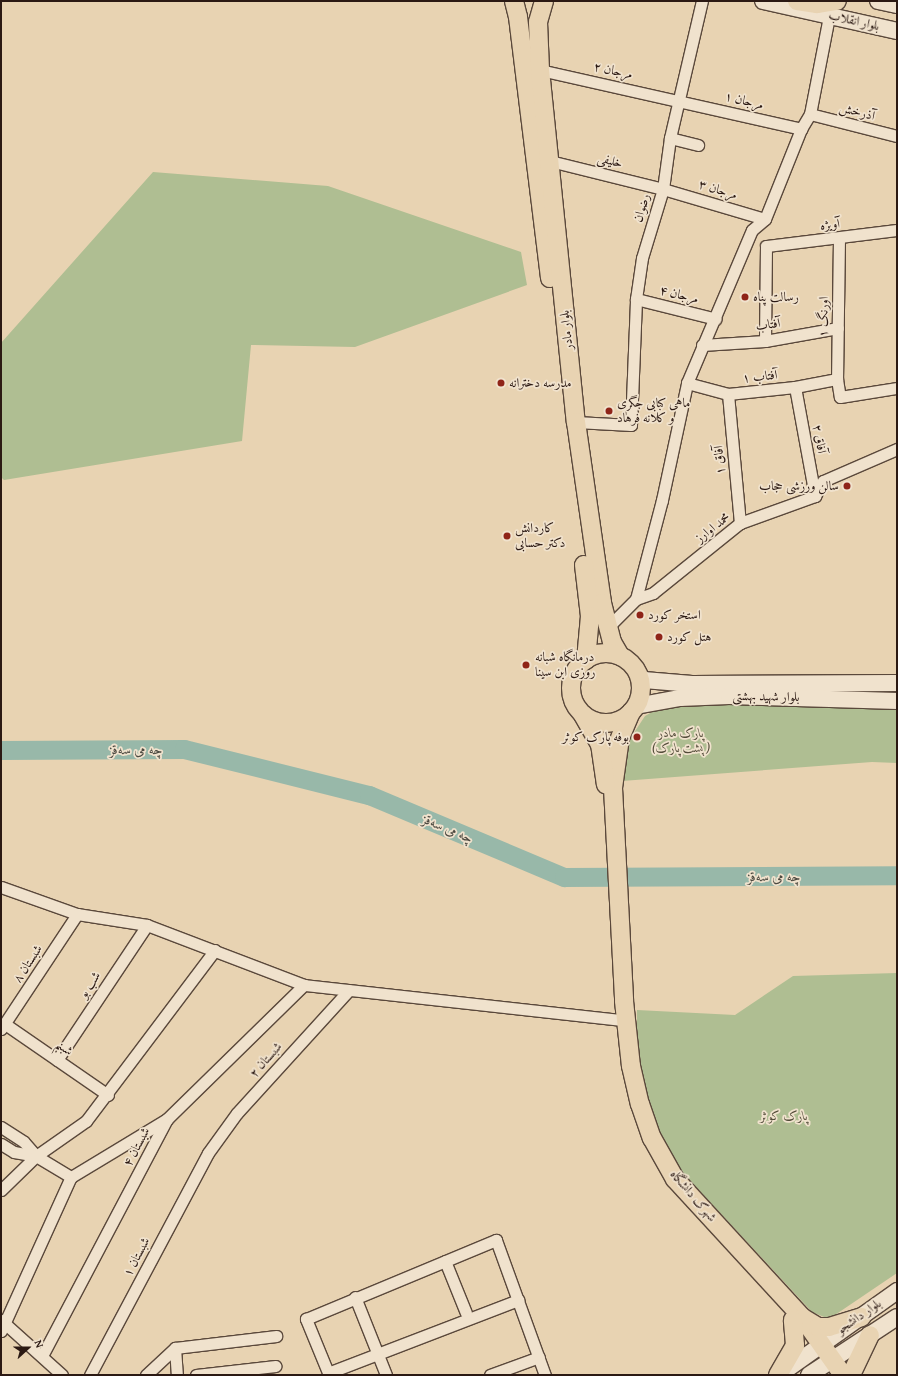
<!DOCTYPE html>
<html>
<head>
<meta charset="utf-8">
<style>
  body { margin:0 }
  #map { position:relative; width:898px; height:1376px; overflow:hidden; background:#e8d3b2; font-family:"Gentium Book Plus",Amiri,serif }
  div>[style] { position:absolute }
  .green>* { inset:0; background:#afbe92 }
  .river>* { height:19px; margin:-9.5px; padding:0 9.5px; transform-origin:9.5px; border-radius:9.5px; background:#98b8a9 }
  .roads { filter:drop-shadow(1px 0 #5a483b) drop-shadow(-1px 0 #5a483b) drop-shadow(0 1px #5a483b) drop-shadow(0 -1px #5a483b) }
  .street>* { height:11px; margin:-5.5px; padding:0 5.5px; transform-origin:5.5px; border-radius:5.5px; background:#f0e2cd }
  .secondary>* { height:16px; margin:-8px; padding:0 8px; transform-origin:8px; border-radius:8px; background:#f0e2cd }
  .primary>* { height:18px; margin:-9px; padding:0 9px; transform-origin:9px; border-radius:9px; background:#e8d3b2 }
  .primary>.ring { margin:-9px; padding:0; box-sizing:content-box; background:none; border:18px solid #e8d3b2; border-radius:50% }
  .dots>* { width:11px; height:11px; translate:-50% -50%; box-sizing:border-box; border:2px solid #f0e2cd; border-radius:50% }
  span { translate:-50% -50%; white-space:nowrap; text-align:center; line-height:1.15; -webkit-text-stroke:3.5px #f0e2cd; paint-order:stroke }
  .street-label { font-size:13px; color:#2b1913 }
  .poi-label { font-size:13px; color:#2b1913 }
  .left { translate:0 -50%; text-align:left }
  .right { translate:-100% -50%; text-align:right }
  .park-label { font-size:13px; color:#534b39; font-style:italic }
  .water-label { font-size:14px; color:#4c4940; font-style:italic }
  .frame { position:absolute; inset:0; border:2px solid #2b1913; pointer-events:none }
  .north { position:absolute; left:8px; top:1328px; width:40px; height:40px; -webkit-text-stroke:3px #f0e2cd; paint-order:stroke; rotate:69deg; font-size:11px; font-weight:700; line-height:16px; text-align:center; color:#2b1913 }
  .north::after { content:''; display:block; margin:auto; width:14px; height:18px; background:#2b1913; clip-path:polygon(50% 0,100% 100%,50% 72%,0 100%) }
</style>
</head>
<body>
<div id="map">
  <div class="green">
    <i style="clip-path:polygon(153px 172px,328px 186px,521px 252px,527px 285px,355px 347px,251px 345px,242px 441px,4px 480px,1px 477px,1px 343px)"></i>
    <i style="clip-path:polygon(737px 702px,897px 710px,897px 763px,872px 762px,622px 781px,624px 748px,645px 716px,661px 707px)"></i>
    <i style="clip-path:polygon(897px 973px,897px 1273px,829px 1319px,812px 1312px,671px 1160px,636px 1076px,637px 1010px,735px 1015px,793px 976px)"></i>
  </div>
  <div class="river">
    <i style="left:1px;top:750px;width:183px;rotate:-0.3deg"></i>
    <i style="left:184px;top:749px;width:191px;rotate:14deg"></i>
    <i style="left:369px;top:795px;width:212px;rotate:22.8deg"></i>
    <i style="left:564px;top:877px;width:333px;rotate:-0.3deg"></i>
  </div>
  <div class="roads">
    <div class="street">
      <i style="left:540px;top:70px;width:268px;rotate:12.7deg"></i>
      <i style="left:810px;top:114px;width:90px;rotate:14.2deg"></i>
      <i style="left:670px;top:138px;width:29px;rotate:14deg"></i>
      <i style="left:550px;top:161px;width:116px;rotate:13.9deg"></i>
      <i style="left:663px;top:189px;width:106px;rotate:16.4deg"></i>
      <i style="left:839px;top:238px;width:141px;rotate:90.8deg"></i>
      <i style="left:837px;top:379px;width:18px;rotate:81deg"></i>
      <i style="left:840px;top:397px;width:58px;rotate:-9deg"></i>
      <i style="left:636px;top:299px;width:82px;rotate:14deg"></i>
      <i style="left:765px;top:341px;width:95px;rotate:-89.4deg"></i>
      <i style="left:766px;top:246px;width:132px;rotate:-7deg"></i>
      <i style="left:702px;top:345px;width:63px;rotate:-3.6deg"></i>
      <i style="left:765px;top:341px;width:74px;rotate:-10.1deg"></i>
      <i style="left:687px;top:383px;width:42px;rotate:15deg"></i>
      <i style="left:728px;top:394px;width:67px;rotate:-6deg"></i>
      <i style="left:795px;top:387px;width:43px;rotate:-10.8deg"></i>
      <i style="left:795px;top:387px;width:111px;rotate:79.6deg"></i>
      <i style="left:728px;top:394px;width:130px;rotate:84.7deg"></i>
      <i style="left:576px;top:422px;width:55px;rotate:3.1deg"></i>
      <i style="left:631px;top:425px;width:126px;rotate:-87.7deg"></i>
      <i style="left:636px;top:299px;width:41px;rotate:-81.7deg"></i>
      <i style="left:642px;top:258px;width:72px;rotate:-73.1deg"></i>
      <i style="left:663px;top:189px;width:51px;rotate:-82.2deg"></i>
      <i style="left:670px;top:138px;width:141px;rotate:-76.9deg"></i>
      <i style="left:636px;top:599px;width:18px;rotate:-19deg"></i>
      <i style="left:653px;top:593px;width:112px;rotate:-38.8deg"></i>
      <i style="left:740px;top:523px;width:80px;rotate:-19.8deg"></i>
      <i style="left:815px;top:496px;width:17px;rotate:-62deg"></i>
      <i style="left:823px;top:481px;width:81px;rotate:-23.4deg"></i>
      <i style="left:607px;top:628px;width:41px;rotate:-45deg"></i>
      <i style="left:636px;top:599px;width:102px;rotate:-75.3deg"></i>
      <i style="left:662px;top:500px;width:120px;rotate:-77.9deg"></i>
      <i style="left:687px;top:383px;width:166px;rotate:-67deg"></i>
      <i style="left:752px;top:230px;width:17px;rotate:-40deg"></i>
      <i style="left:765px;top:219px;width:97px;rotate:-68.2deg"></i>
      <i style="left:801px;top:129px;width:17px;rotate:-59deg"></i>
      <i style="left:810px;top:114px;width:100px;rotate:-79deg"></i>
      <i style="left:1px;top:887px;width:81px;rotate:19.6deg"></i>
      <i style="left:77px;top:914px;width:71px;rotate:8.9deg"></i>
      <i style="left:147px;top:925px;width:168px;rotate:20.9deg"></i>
      <i style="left:304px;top:985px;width:317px;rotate:6.3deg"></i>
      <i style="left:5px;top:1024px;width:125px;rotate:34.6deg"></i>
      <i style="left:1px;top:1029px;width:138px;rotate:-56.5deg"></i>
      <i style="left:57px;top:1060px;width:162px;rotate:-56.3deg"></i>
      <i style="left:1px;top:1127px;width:27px;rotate:33deg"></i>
      <i style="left:24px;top:1142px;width:18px;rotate:49deg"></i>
      <i style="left:36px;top:1156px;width:41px;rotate:31deg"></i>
      <i style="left:1px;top:1144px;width:15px;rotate:32deg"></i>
      <i style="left:14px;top:1152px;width:22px;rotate:10deg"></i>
      <i style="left:1px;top:1190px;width:49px;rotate:-44.2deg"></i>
      <i style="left:36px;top:1156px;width:61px;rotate:-35deg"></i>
      <i style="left:86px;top:1121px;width:214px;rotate:-53deg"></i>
      <i style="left:445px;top:1261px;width:56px;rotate:68deg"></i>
      <i style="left:355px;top:1297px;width:84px;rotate:68.3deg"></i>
      <i style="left:1px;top:1320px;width:82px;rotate:42deg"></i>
      <i style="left:1px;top:1331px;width:169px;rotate:-65.6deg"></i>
      <i style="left:71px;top:1177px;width:112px;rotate:-31.1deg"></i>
      <i style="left:175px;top:1348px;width:27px;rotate:86deg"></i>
      <i style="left:42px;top:1356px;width:268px;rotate:-62.2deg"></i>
      <i style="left:167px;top:1119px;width:192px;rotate:-44.4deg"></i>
      <i style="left:328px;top:1373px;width:204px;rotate:-21deg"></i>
      <i style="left:90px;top:1375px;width:251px;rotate:-62deg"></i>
      <i style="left:208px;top:1153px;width:49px;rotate:-54.1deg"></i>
      <i style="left:237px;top:1113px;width:166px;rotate:-47.7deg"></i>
      <i style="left:146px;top:1375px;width:40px;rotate:-43deg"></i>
      <i style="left:175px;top:1348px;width:102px;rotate:-6.8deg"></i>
      <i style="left:196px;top:1375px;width:80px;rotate:-6.5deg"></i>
      <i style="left:329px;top:1375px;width:61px;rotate:-112.3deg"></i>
      <i style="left:306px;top:1319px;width:206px;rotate:-22.6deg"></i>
      <i style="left:496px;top:1240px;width:144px;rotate:70.1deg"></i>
      <i style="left:490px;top:1375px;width:52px;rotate:-20.2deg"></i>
    </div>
    <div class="secondary">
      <i style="left:763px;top:1px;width:137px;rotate:12.6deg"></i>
      <i style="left:878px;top:1px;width:19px;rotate:12deg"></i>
      <i style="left:639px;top:676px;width:6px;rotate:39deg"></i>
      <i style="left:644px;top:680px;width:48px;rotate:4.8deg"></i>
      <i style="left:692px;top:684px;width:205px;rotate:-0.3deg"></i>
      <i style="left:636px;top:706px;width:45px;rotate:-10.3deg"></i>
      <i style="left:680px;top:698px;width:49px;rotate:-2.3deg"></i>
      <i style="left:729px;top:696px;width:168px;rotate:1.7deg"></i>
      <i style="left:779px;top:1375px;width:145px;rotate:-35.4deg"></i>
      <i style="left:809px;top:1375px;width:105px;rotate:-33.4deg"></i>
    </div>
    <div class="primary">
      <i style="left:514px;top:1px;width:16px;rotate:76deg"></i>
      <i style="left:518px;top:17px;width:263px;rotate:83deg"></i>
      <i style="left:544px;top:1px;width:22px;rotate:106deg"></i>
      <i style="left:538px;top:22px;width:48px;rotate:87.6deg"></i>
      <i style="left:540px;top:70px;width:354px;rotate:84.2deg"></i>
      <i style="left:576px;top:422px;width:183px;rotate:81.8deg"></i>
      <i style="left:602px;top:603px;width:40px;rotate:75.6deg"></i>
      <i style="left:612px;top:642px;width:16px;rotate:60deg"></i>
      <i style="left:797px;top:1px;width:20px;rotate:9deg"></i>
      <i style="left:817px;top:4px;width:20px;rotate:-9deg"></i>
      <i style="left:584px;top:565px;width:51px;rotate:83.3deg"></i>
      <i style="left:590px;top:616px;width:44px;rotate:95.2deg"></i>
      <i class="ring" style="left:571px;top:653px;width:52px;height:52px"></i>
      <i style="left:631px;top:712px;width:28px;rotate:113deg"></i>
      <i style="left:620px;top:738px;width:50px;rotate:98deg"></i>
      <i style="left:613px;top:788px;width:213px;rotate:87deg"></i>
      <i style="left:624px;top:1001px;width:65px;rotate:83.9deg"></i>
      <i style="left:631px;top:1066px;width:39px;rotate:77deg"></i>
      <i style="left:640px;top:1104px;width:36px;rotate:71deg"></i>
      <i style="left:652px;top:1138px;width:47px;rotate:60.7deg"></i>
      <i style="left:675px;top:1179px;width:188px;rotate:47.4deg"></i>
      <i style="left:802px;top:1317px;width:71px;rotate:54.7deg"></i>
      <i style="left:583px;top:715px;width:34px;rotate:60deg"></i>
      <i style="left:600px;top:744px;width:41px;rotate:81.7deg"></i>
      <i style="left:803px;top:1318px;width:17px;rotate:31deg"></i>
      <i style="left:818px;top:1327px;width:11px"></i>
      <i style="left:829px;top:1327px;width:34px;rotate:-17deg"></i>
      <i style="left:778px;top:1375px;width:34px;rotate:-60deg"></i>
      <i style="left:795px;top:1345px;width:25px;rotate:-95deg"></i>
      <i style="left:851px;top:1375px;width:44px;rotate:-64.6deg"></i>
    </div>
  </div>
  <div class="dots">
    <i style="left:745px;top:297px;background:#8f2418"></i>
    <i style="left:501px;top:383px;background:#8f2418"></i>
    <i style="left:609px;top:411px;background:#8f2418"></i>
    <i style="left:847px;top:486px;background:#8f2418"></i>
    <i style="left:507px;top:536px;background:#8f2418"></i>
    <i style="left:640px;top:615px;background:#8f2418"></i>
    <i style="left:659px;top:637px;background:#8f2418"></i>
    <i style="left:526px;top:665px;background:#8f2418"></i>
    <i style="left:637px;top:737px;background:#8f2418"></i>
  </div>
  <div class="street-label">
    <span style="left:854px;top:21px;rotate:13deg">بلوار انقلاب</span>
    <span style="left:613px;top:71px;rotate:12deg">مرجان ۲</span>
    <span style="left:744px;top:101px;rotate:14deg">مرجان ۱</span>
    <span style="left:857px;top:112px;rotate:15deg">آذرخش</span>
    <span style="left:610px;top:161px;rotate:14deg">خلیفی</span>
    <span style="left:718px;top:190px;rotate:17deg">مرجان ۳</span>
    <span style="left:642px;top:208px;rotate:-73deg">رضوان</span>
    <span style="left:830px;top:225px;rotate:-7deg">آویژه</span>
    <span style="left:679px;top:295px;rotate:14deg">مرجان ۴</span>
    <span style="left:824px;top:317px;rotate:-89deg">اورنگ ۱</span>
    <span style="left:768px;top:325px;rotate:-8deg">آفتاب</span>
    <span style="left:567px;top:330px;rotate:-96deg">بلوار مادر</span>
    <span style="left:760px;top:377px;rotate:-6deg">آفتاب ۱</span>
    <span style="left:819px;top:439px;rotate:80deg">آفاق ۲</span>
    <span style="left:720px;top:460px;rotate:-95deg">آفاق ۱</span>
    <span style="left:713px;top:528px;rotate:-38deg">محمد اوارز</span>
    <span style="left:766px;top:697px;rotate:1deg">بلوار شهید بهشتی</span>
    <span style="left:28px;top:964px;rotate:-57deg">شبستان ۸</span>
    <span style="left:90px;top:985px;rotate:-56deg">شب بو</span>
    <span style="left:64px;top:1048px;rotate:35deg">شبنم</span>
    <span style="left:266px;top:1060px;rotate:-48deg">شبستان ۲</span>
    <span style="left:137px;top:1147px;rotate:-62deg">شبستان ۴</span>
    <span style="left:693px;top:1196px;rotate:49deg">شهرک دانشگاه</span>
    <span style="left:137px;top:1257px;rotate:-62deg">شبستان ۱</span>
    <span style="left:859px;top:1317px;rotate:-35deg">بلوار دانشجو</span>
  </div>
  <div class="poi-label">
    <span class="left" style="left:753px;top:297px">رسالت پناه</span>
    <span class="left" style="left:509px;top:383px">مدرسه دخترانه</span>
    <span class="left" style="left:617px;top:411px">ماهی کبابی جگری<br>و کلانه فرهاد</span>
    <span class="right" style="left:839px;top:486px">سالن ورزشی حجاب</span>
    <span class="left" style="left:515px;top:536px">کاردانش<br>دکتر حسابی</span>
    <span class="left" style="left:648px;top:615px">استخر کورد</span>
    <span class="left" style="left:667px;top:637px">هتل کورد</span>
    <span class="left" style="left:535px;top:665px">درمانگاه شبانه<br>روزی ابن سینا</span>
    <span class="right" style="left:629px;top:737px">بوفه پارک کوثر</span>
  </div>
  <div class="park-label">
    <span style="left:681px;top:741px">پارک مادر<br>(پشت پارک )</span>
    <span style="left:784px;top:1116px">پارک کوثر</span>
  </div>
  <div class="water-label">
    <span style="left:136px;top:749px">چە می سەقز</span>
    <span style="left:448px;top:828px;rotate:23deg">چە می سەقز</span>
    <span style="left:774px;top:876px">چە می سەقز</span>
  </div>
  <div class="frame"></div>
  <div class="north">N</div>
</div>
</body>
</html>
